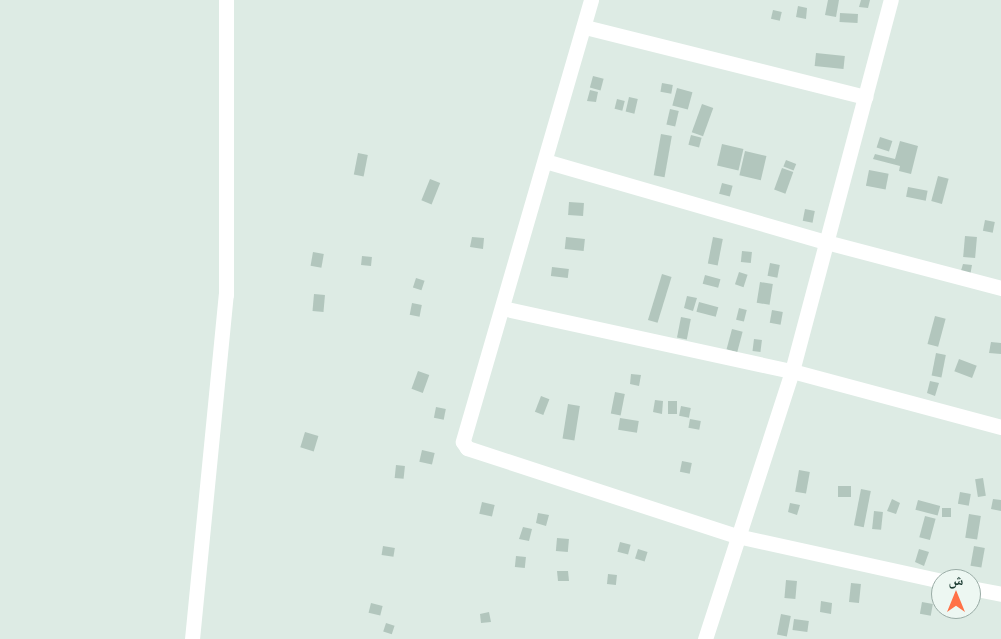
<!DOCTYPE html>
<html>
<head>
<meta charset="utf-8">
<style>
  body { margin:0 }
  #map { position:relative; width:1001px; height:639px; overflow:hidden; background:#ddebe4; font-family:Poppins,"Noto Naskh Arabic",sans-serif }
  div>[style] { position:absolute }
  .building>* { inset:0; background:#b2c6bd; transform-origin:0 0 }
  .minor>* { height:15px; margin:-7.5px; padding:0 7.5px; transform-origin:7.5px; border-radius:7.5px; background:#fff }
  span { translate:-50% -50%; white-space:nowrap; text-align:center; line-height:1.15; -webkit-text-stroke:4px #edf7f2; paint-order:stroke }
  .north { position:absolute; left:931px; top:569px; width:50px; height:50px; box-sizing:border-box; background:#edf7f2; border:1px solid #9aaca6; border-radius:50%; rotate:0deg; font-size:14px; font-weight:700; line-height:20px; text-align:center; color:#1d3c33 }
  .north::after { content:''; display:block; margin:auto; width:18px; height:22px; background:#ff7147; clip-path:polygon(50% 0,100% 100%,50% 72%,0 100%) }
</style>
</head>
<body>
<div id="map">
  <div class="building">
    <i style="clip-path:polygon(828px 0,839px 0,836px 17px,825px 15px)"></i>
    <i style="clip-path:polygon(861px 0,870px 0,868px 8px,859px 7px)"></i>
    <i style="clip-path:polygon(798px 6px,807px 8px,806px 19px,796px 17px)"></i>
    <i style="left:773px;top:10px;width:9px;height:9px;rotate:13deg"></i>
    <i style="left:840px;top:13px;width:18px;height:9px;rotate:3deg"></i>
    <i style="left:816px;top:53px;width:29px;height:13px;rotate:6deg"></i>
    <i style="left:593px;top:76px;width:11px;height:12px;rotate:15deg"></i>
    <i style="left:662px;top:83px;width:11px;height:9px;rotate:10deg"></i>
    <i style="left:677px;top:88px;width:16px;height:18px;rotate:15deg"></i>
    <i style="clip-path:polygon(590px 90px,598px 92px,596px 102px,587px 101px)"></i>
    <i style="left:629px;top:97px;width:9px;height:15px;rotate:13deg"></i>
    <i style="left:617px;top:99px;width:8px;height:10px;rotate:14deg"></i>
    <i style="left:702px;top:104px;width:12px;height:30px;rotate:20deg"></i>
    <i style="left:670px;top:109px;width:9px;height:16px;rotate:13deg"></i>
    <i style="left:661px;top:134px;width:11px;height:42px;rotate:10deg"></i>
    <i style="left:691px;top:135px;width:11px;height:10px;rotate:15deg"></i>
    <i style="left:880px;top:137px;width:13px;height:11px;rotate:18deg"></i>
    <i style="clip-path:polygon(900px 141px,918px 146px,911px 174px,899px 171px,900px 166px,873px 159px,875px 154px,895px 159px)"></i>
    <i style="left:722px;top:144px;width:22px;height:22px;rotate:13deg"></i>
    <i style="left:745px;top:151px;width:22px;height:25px;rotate:13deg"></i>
    <i style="left:358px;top:153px;width:10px;height:22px;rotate:11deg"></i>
    <i style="left:786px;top:160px;width:11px;height:7px;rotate:22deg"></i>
    <i style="left:782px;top:168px;width:12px;height:23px;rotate:20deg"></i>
    <i style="left:869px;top:170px;width:20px;height:16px;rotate:11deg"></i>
    <i style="left:938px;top:176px;width:11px;height:26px;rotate:15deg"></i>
    <i style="left:430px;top:179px;width:11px;height:23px;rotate:22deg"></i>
    <i style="left:722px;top:183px;width:11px;height:11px;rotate:15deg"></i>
    <i style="left:908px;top:187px;width:20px;height:10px;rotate:11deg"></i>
    <i style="left:569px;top:202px;width:15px;height:13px;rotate:4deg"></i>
    <i style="left:805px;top:209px;width:10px;height:12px;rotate:11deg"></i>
    <i style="left:985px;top:220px;width:10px;height:11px;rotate:11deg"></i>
    <i style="left:965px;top:236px;width:12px;height:21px;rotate:5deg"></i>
    <i style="clip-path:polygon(472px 237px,484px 238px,483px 249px,470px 247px)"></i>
    <i style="left:566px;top:237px;width:19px;height:12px;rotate:6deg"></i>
    <i style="left:713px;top:237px;width:10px;height:27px;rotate:11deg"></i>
    <i style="left:742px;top:251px;width:10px;height:11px;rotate:6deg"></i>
    <i style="left:313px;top:252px;width:11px;height:14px;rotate:10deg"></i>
    <i style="left:362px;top:256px;width:10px;height:9px;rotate:6deg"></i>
    <i style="left:770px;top:263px;width:10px;height:13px;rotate:11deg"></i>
    <i style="clip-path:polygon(963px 264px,972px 265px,970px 276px,960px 274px)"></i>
    <i style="left:552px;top:267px;width:17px;height:9px;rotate:7deg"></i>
    <i style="left:739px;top:272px;width:9px;height:13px;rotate:18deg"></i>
    <i style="left:662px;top:274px;width:10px;height:48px;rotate:17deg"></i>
    <i style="left:705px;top:275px;width:16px;height:9px;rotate:15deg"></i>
    <i style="left:416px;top:278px;width:9px;height:10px;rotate:18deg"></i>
    <i style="left:760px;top:282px;width:13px;height:21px;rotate:9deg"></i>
    <i style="left:314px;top:294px;width:11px;height:17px;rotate:5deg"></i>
    <i style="clip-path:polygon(687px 296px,697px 298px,693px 311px,684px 308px)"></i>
    <i style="left:699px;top:302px;width:20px;height:10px;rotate:15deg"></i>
    <i style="left:412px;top:303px;width:10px;height:12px;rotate:11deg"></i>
    <i style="left:739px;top:308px;width:8px;height:12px;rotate:14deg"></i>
    <i style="left:772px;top:310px;width:11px;height:13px;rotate:10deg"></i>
    <i style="left:935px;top:316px;width:11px;height:29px;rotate:15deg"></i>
    <i style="left:681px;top:317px;width:10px;height:21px;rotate:11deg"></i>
    <i style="left:732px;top:329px;width:11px;height:21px;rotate:15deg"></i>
    <i style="left:754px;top:339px;width:8px;height:12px;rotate:7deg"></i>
    <i style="clip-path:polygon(991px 342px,1001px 343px,1001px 354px,989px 353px)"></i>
    <i style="left:936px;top:353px;width:10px;height:23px;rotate:11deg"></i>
    <i style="left:959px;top:359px;width:19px;height:13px;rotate:21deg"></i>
    <i style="left:418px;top:371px;width:12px;height:19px;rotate:20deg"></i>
    <i style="clip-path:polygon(631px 374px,641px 375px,639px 386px,630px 384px)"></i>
    <i style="clip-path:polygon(930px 381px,939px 383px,935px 396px,927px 393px)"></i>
    <i style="left:615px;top:392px;width:10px;height:22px;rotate:11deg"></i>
    <i style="left:541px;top:396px;width:9px;height:17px;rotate:21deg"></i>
    <i style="clip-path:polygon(655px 400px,663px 401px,662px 414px,653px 412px)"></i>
    <i style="left:668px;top:401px;width:9px;height:13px"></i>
    <i style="left:568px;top:404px;width:12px;height:35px;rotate:9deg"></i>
    <i style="left:681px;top:406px;width:10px;height:10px;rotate:11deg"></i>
    <i style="left:436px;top:407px;width:10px;height:11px;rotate:11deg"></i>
    <i style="left:620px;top:418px;width:19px;height:12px;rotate:9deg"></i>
    <i style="left:690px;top:419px;width:11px;height:9px;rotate:10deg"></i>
    <i style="left:305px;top:432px;width:14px;height:16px;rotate:17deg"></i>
    <i style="left:422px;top:450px;width:13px;height:12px;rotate:13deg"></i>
    <i style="left:682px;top:461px;width:10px;height:11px;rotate:11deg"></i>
    <i style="left:396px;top:465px;width:9px;height:13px;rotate:6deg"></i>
    <i style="left:799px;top:470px;width:11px;height:22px;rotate:10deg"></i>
    <i style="left:983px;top:478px;width:18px;height:8px;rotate:81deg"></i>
    <i style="left:851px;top:486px;width:11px;height:13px;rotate:90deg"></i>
    <i style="left:861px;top:489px;width:10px;height:37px;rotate:11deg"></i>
    <i style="left:960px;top:492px;width:11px;height:12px;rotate:10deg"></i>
    <i style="clip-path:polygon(892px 499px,900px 503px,896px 514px,887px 511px)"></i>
    <i style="clip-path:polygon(993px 499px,1001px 500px,1001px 511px,991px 509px)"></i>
    <i style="left:918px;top:500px;width:23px;height:10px;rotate:15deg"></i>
    <i style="left:482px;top:502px;width:13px;height:12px;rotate:13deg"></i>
    <i style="clip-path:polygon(790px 503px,800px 505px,797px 515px,788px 512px)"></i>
    <i style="left:942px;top:508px;width:9px;height:9px"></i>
    <i style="left:874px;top:511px;width:9px;height:18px;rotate:6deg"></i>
    <i style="clip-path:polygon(538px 513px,549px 515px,546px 526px,536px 523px)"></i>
    <i style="left:969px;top:514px;width:12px;height:24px;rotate:9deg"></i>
    <i style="left:925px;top:516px;width:11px;height:22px;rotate:15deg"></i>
    <i style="clip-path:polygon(523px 527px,532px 529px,529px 541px,519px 539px)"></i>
    <i style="left:557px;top:538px;width:12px;height:13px;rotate:5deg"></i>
    <i style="left:620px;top:542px;width:11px;height:10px;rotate:15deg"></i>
    <i style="left:383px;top:546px;width:12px;height:9px;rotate:9deg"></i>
    <i style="left:974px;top:546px;width:11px;height:20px;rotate:10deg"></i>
    <i style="left:638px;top:549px;width:10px;height:10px;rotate:17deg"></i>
    <i style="clip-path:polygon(919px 549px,929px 552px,924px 566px,915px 562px)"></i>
    <i style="left:516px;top:556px;width:10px;height:11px;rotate:6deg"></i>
    <i style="clip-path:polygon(557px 571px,568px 571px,569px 581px,558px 581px)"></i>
    <i style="left:608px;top:574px;width:9px;height:10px;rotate:6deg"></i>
    <i style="left:786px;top:580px;width:11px;height:18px;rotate:5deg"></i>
    <i style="left:851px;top:583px;width:10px;height:19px;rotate:6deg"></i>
    <i style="clip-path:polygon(821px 601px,832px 603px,831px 614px,820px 612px)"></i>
    <i style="left:922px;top:602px;width:11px;height:12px;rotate:10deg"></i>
    <i style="left:371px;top:603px;width:12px;height:10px;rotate:14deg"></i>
    <i style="clip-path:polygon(489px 612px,491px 622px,481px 623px,480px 614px)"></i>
    <i style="left:781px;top:614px;width:10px;height:21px;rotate:11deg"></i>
    <i style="left:794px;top:619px;width:15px;height:11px;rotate:8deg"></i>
    <i style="left:386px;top:623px;width:9px;height:9px;rotate:18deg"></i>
  </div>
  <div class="minor">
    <i style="left:591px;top:0;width:460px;rotate:106.2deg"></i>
    <i style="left:463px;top:442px;width:7px;rotate:56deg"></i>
    <i style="left:467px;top:448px;width:284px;rotate:18.1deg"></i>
    <i style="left:737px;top:536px;width:209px;rotate:12.4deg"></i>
    <i style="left:585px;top:27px;width:289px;rotate:14deg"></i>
    <i style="left:545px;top:161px;width:292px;rotate:16.1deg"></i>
    <i style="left:826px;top:242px;width:181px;rotate:14.7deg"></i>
    <i style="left:502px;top:308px;width:297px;rotate:12.3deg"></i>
    <i style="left:792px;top:371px;width:216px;rotate:15deg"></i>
    <i style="left:971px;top:588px;width:31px;rotate:11deg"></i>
    <i style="left:192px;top:639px;width:346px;rotate:-84.4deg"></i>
    <i style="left:226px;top:295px;width:295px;rotate:-90deg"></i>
    <i style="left:705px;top:639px;width:282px;rotate:-72deg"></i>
    <i style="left:792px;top:371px;width:384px;rotate:-75.1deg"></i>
  </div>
  <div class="north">ش</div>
</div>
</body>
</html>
